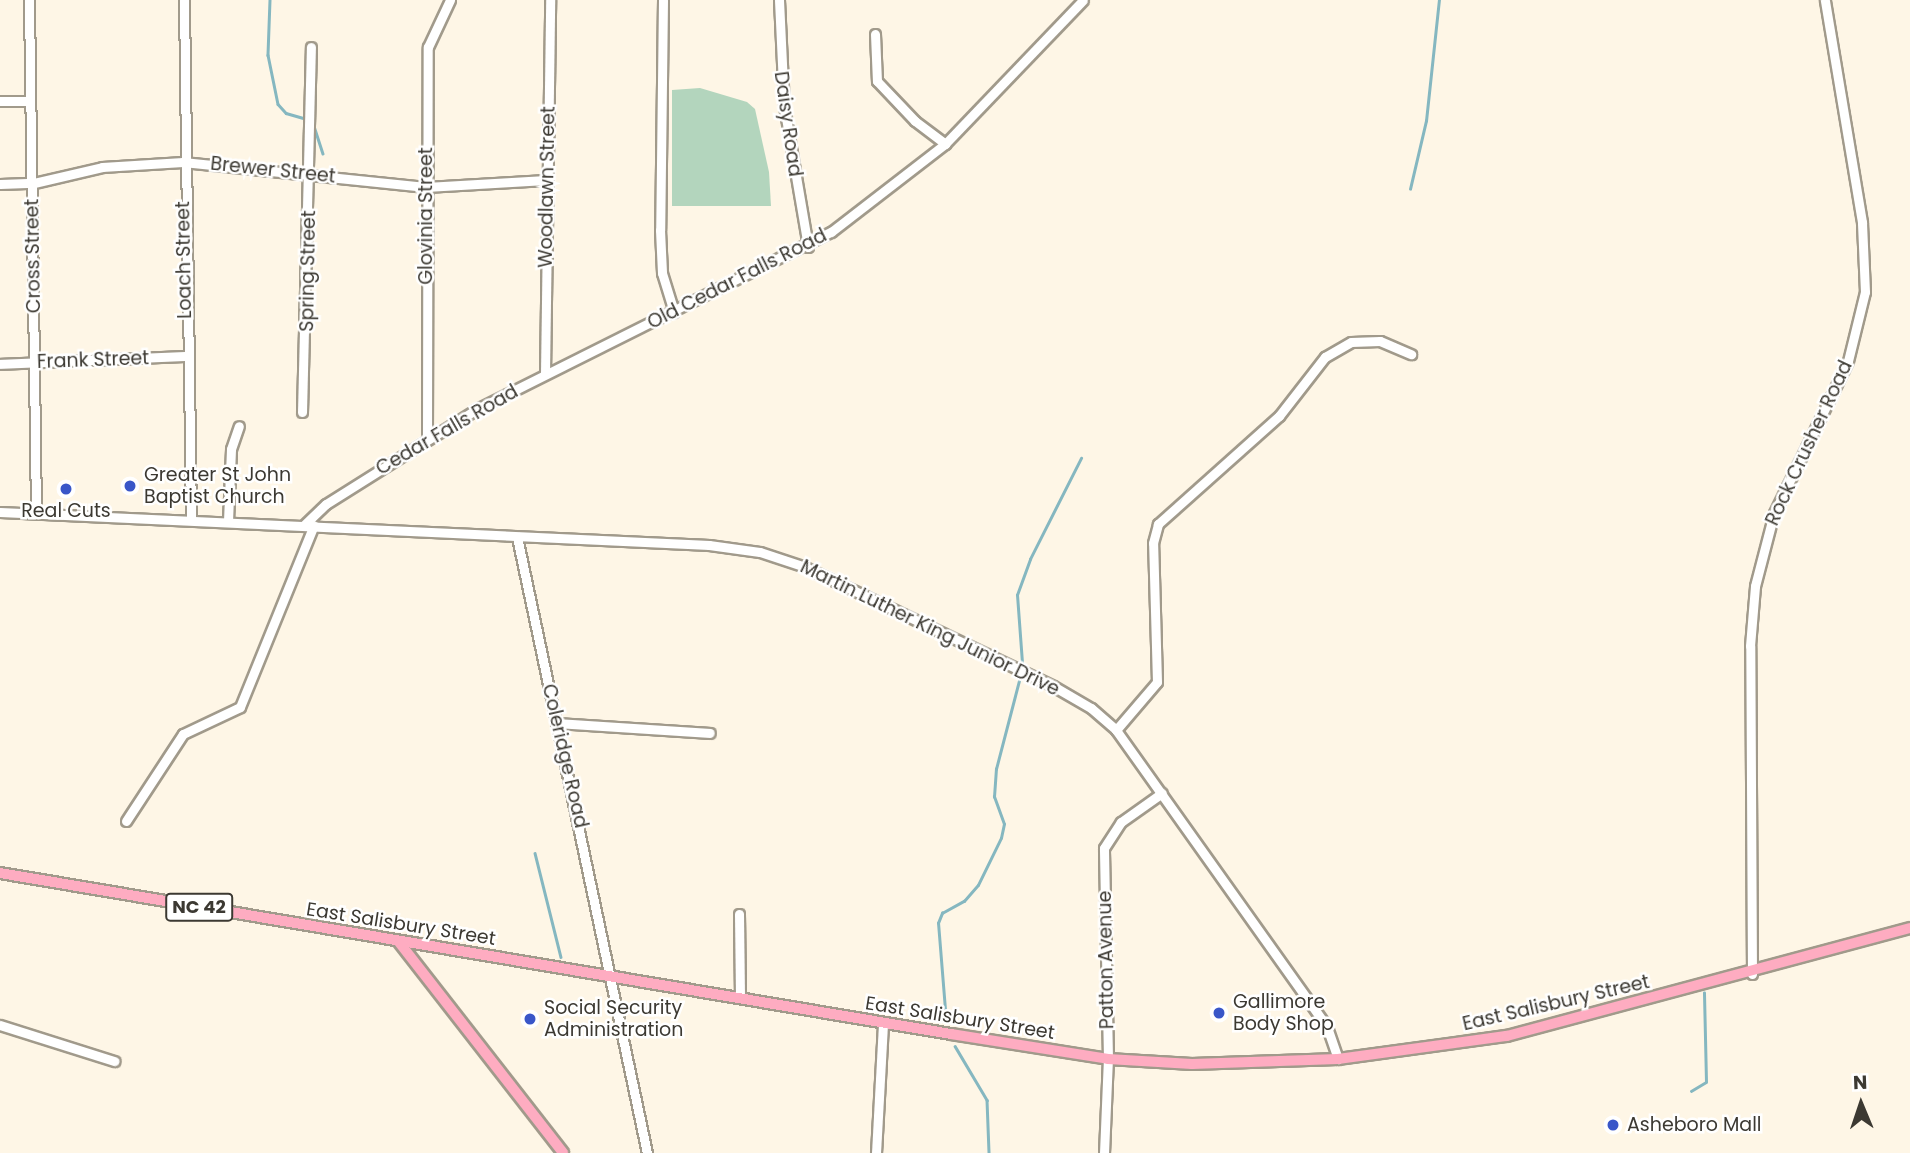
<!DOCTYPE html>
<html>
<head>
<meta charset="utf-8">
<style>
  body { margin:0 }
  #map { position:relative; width:1910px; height:1153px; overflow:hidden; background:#fef6e6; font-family:Poppins,sans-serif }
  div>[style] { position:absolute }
  .green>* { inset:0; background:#b3d5bd }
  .stream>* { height:2.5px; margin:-1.25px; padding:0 1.25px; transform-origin:1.25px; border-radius:1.25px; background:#85b7c0 }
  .roads { filter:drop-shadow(2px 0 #a19a8b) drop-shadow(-2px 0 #a19a8b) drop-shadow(0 2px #a19a8b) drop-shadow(0 -2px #a19a8b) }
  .minor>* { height:9px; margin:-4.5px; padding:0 4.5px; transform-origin:4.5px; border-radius:4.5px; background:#fff }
  .major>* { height:10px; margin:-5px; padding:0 5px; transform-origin:5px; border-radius:5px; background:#feacc1 }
  .dots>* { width:19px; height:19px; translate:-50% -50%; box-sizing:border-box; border:4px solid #fff; border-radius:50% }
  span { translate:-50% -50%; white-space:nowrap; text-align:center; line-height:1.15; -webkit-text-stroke:5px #fff; paint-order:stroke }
  .shield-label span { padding:2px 5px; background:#fff; border:2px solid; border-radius:5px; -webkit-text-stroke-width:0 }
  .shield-label { font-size:18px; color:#3c3932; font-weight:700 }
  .street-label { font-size:19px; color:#3c3932 }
  .poi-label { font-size:19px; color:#3c3932 }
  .left { translate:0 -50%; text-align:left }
  .north { position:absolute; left:1826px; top:1069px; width:70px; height:70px; -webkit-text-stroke:5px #fff; paint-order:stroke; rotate:358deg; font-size:19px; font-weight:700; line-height:28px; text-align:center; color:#3c3932 }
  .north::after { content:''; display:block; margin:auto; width:24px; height:32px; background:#3c3932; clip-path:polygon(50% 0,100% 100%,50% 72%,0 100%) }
</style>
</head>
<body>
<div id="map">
  <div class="green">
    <i style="clip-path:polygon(700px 88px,747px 102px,755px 109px,769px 172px,771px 206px,672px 206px,672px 90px)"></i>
  </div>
  <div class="stream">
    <i style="left:270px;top:0;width:55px;rotate:92.1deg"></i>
    <i style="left:268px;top:55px;width:50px;rotate:78.5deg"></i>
    <i style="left:278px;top:104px;width:12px;rotate:48deg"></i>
    <i style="left:286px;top:113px;width:22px;rotate:16deg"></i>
    <i style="left:313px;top:123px;width:32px;rotate:72deg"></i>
    <i style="left:1410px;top:189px;width:70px;rotate:-76.8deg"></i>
    <i style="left:1426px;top:121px;width:122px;rotate:-83.9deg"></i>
    <i style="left:1022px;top:663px;width:68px;rotate:-94.2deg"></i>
    <i style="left:1017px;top:595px;width:38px;rotate:-70deg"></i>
    <i style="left:1030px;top:559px;width:113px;rotate:-63.2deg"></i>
    <i style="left:535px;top:853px;width:107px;rotate:76deg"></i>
    <i style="left:946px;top:1022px;width:99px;rotate:-94.6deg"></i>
    <i style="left:938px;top:923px;width:11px;rotate:-68deg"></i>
    <i style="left:942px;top:913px;width:25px;rotate:-29deg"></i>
    <i style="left:964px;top:901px;width:21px;rotate:-49deg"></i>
    <i style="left:978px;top:885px;width:52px;rotate:-63.9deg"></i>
    <i style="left:1001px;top:838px;width:14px;rotate:-78deg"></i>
    <i style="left:1004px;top:824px;width:29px;rotate:-110deg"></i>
    <i style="left:994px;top:797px;width:28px;rotate:-86deg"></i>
    <i style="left:996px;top:769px;width:95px;rotate:-75.4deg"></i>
    <i style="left:955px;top:1046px;width:63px;rotate:59.3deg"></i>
    <i style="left:987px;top:1100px;width:53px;rotate:87.8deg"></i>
    <i style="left:1691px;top:1091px;width:17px;rotate:-31deg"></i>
    <i style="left:1706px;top:1082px;width:89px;rotate:-91.3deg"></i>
  </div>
  <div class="roads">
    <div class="minor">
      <i style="left:29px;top:0;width:512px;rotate:89.22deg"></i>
      <i style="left:184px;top:0;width:519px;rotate:89.23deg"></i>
      <i style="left:663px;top:0;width:230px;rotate:90.7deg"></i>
      <i style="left:660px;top:230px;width:43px;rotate:87.3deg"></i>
      <i style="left:662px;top:273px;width:41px;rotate:72.9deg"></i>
      <i style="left:779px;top:0;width:106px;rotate:87.3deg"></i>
      <i style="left:784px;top:106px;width:143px;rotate:80.3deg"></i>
      <i style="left:875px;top:34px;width:47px;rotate:87.6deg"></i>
      <i style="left:877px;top:81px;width:55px;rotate:46.5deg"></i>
      <i style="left:915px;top:121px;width:38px;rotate:37deg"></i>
      <i style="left:0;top:101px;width:30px"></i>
      <i style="left:0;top:184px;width:34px;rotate:-2deg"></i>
      <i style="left:34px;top:183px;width:70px;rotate:-13.2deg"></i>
      <i style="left:102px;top:167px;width:81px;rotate:-3.5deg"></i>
      <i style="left:183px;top:162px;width:244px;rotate:5.9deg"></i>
      <i style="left:426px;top:187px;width:120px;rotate:-3.3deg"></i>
      <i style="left:0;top:364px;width:186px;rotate:-2.5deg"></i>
      <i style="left:545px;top:374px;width:374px;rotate:-89.2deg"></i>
      <i style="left:302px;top:412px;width:365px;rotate:-88.6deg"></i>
      <i style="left:427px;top:438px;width:391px;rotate:-89.9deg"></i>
      <i style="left:428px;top:47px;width:52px;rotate:-64.9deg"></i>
      <i style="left:0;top:512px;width:710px;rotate:2.66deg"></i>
      <i style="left:709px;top:545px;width:51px;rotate:7.8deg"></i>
      <i style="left:760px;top:552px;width:47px;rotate:18.4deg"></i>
      <i style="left:805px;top:567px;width:275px;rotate:25.6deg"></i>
      <i style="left:1053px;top:686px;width:44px;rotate:30.1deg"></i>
      <i style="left:1091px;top:708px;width:33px;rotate:41deg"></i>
      <i style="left:1116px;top:730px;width:364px;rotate:54.6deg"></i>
      <i style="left:1327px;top:1027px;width:34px;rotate:71deg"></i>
      <i style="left:228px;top:521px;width:72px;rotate:-87.6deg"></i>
      <i style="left:231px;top:449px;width:24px;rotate:-71deg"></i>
      <i style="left:304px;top:525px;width:30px;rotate:-44deg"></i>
      <i style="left:326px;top:504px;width:176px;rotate:-32.2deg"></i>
      <i style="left:475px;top:410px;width:398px;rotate:-26.6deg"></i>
      <i style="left:831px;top:232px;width:144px;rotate:-37.7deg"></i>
      <i style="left:945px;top:144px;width:199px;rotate:-46.2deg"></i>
      <i style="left:517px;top:537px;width:630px;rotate:78.08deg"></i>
      <i style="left:557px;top:723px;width:153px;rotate:3.7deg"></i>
      <i style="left:1116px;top:730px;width:63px;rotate:-49.5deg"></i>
      <i style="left:1157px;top:682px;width:139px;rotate:-91.6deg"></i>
      <i style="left:1153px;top:543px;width:20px;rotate:-75deg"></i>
      <i style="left:1158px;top:524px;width:162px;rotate:-41.8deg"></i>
      <i style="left:1279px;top:416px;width:75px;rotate:-52.1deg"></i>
      <i style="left:1325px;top:357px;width:30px;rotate:-30deg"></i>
      <i style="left:1351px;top:342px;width:29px;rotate:-2deg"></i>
      <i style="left:1380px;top:341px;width:34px;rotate:23deg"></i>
      <i style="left:126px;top:821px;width:104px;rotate:-56.8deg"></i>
      <i style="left:183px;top:734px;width:63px;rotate:-25.3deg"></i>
      <i style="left:240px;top:707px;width:196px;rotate:-67.9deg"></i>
      <i style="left:739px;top:914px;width:84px;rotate:89.3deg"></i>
      <i style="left:1752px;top:974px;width:328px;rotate:-90.3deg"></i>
      <i style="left:1750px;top:646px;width:60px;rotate:-85.2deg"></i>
      <i style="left:1755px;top:586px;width:75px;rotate:-75.4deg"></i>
      <i style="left:1774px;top:513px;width:169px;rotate:-64deg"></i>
      <i style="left:1848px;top:361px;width:71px;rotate:-76.2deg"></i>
      <i style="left:1865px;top:292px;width:70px;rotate:-92.5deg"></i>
      <i style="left:1862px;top:222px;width:225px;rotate:-99.5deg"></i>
      <i style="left:0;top:1025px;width:120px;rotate:17.5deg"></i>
      <i style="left:876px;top:1153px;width:130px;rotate:-86.9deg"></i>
      <i style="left:1104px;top:1153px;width:94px;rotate:-87.6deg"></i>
      <i style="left:1108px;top:1059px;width:211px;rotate:-91.1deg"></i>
      <i style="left:1104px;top:848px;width:31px;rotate:-57deg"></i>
      <i style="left:1121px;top:822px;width:50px;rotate:-35.3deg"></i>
    </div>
    <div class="major">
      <i style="left:0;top:873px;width:965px;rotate:9.61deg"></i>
      <i style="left:951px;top:1034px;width:159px;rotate:9deg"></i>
      <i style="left:1108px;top:1059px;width:84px;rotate:3.4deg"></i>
      <i style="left:1192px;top:1064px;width:146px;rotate:-2deg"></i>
      <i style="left:1338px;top:1059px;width:171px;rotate:-7.8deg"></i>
      <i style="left:1507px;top:1036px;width:417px;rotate:-15deg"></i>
      <i style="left:399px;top:942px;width:267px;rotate:52.1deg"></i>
    </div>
  </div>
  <div class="dots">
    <i style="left:130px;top:486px;background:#3956c8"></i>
    <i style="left:66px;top:489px;background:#3956c8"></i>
    <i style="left:1219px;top:1013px;background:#3956c8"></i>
    <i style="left:530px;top:1019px;background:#3956c8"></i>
    <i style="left:1613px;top:1125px;background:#3956c8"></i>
  </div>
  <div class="shield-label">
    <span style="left:199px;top:907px">NC 42</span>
  </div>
  <div class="street-label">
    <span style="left:788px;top:124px;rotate:82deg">Daisy Road</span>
    <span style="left:273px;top:170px;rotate:6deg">Brewer Street</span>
    <span style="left:547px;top:187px;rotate:-89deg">Woodlawn Street</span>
    <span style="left:426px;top:216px;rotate:-90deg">Glovinia Street</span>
    <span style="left:33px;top:256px;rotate:-91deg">Cross Street</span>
    <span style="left:184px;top:260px;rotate:-91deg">Loach Street</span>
    <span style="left:308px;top:271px;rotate:-89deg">Spring Street</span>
    <span style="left:737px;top:279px;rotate:-27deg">Old Cedar Falls Road</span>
    <span style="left:93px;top:360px;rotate:-2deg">Frank Street</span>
    <span style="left:447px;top:430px;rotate:-30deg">Cedar Falls Road</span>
    <span style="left:1809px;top:443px;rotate:-65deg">Rock Crusher Road</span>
    <span style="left:930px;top:628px;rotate:26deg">Martin Luther King Junior Drive</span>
    <span style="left:565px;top:756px;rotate:77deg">Coleridge Road</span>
    <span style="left:401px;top:924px;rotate:9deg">East Salisbury Street</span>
    <span style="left:1106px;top:960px;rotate:-91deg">Patton Avenue</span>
    <span style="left:1556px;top:1003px;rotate:-13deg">East Salisbury Street</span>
    <span style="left:960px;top:1018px;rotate:9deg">East Salisbury Street</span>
  </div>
  <div class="poi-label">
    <span class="left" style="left:144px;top:486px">Greater St John<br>Baptist Church</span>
    <span style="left:66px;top:511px">Real Cuts</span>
    <span class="left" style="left:1233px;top:1013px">Gallimore<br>Body Shop</span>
    <span class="left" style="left:544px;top:1019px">Social Security<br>Administration</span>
    <span class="left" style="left:1627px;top:1125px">Asheboro Mall</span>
  </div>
  <div class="north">N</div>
</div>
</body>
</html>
